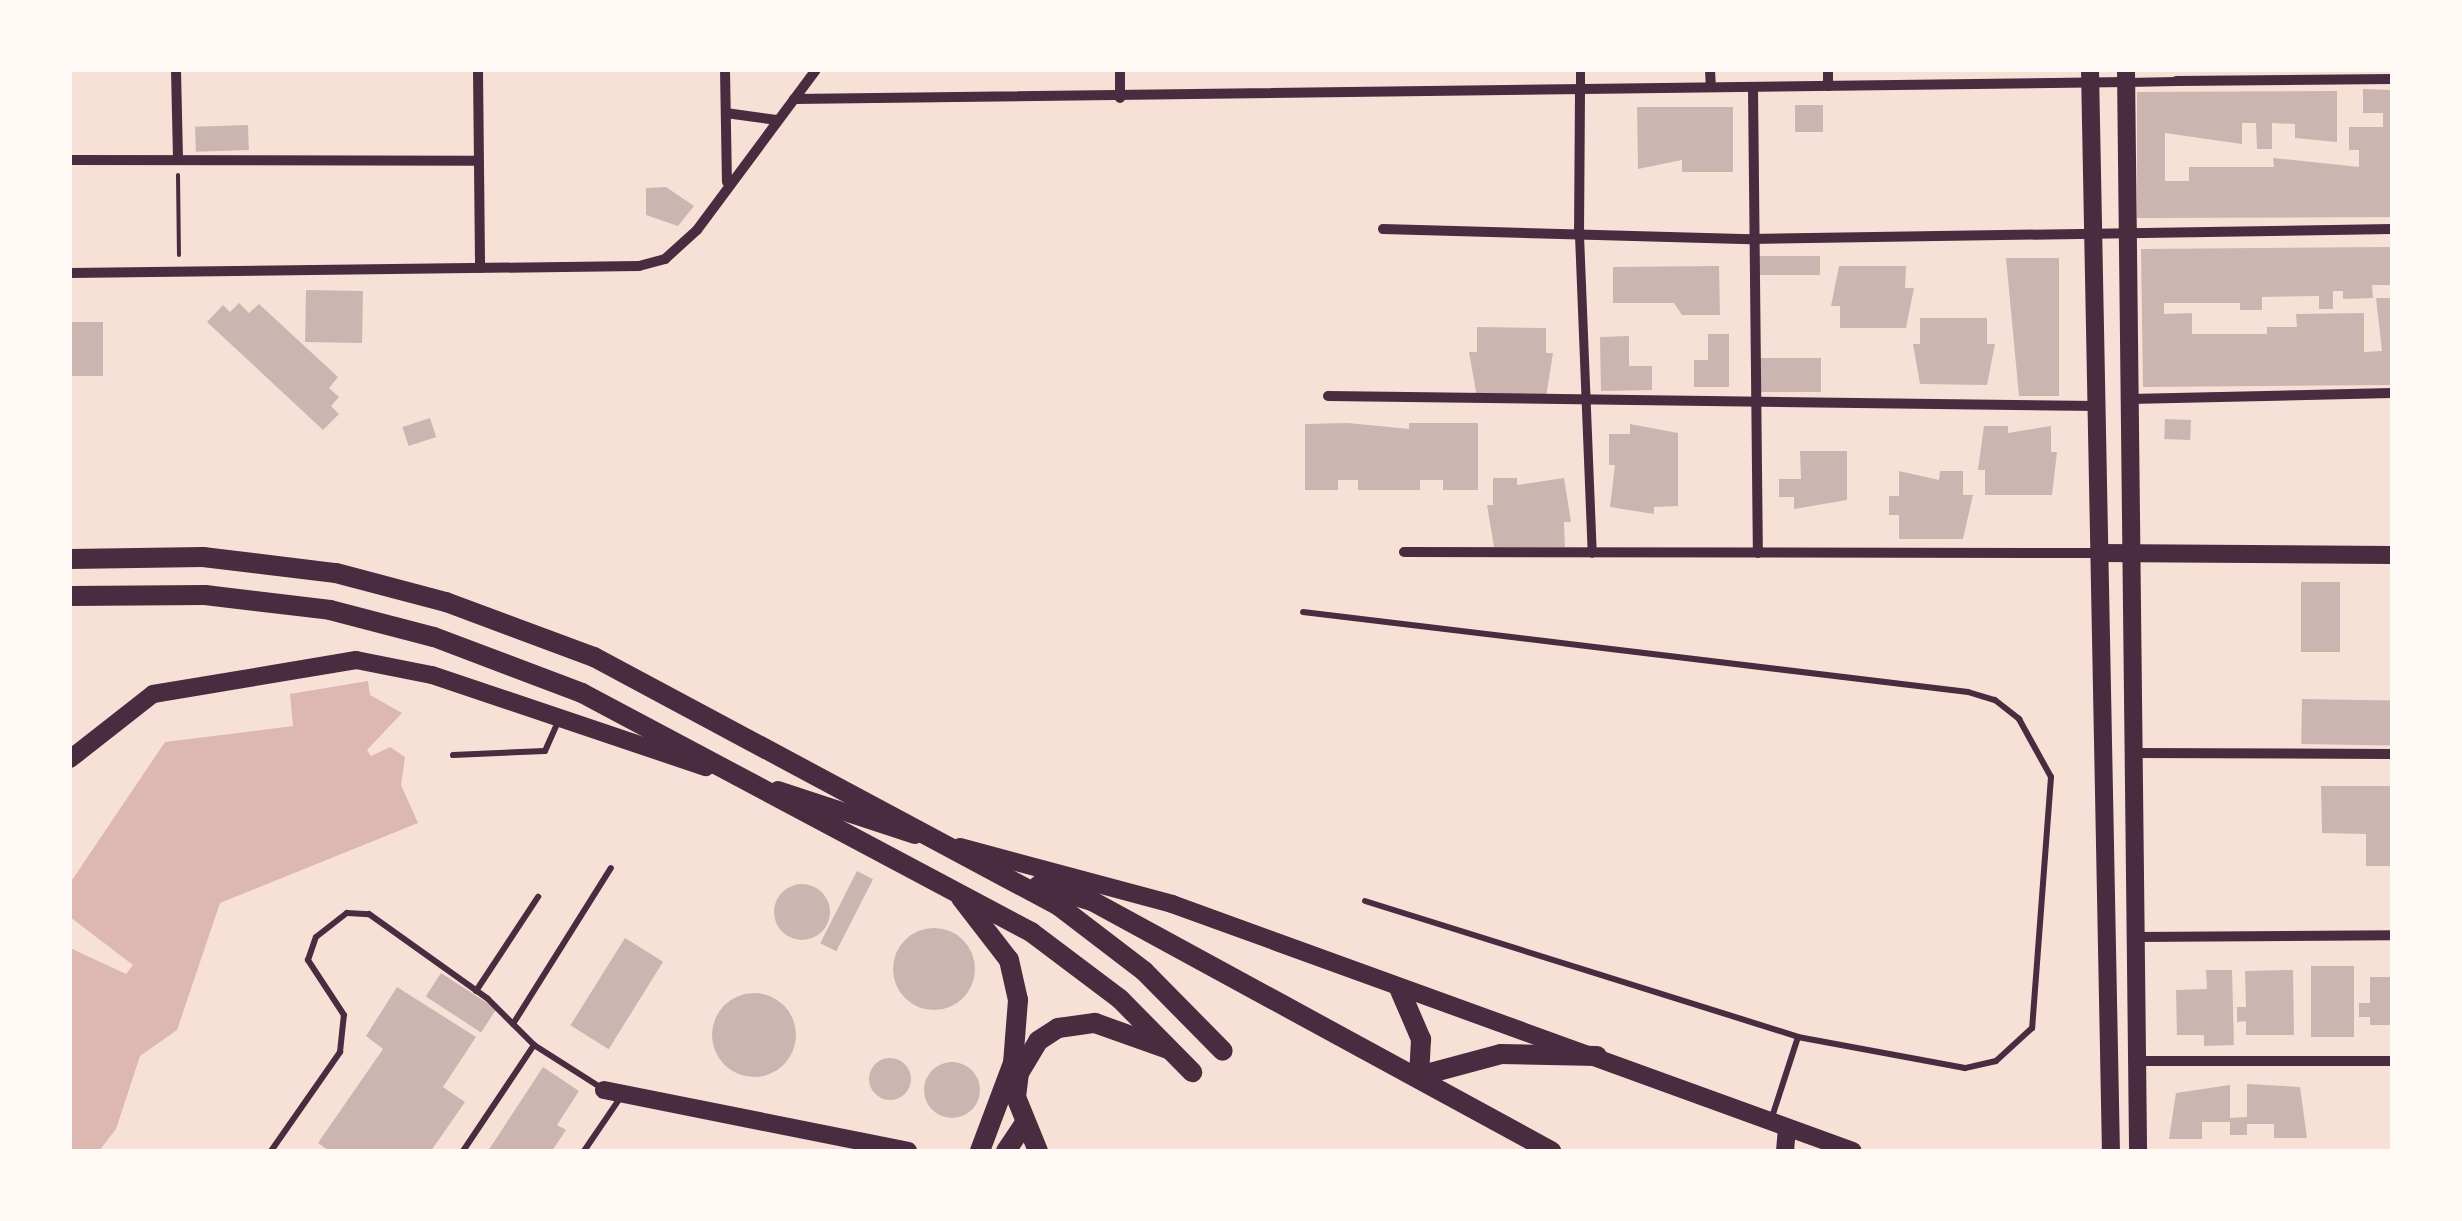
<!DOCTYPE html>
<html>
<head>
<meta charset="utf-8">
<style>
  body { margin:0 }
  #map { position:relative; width:2462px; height:1221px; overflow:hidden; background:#f7e1d7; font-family:Lora,serif }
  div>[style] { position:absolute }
  .water>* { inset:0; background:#dcb8b0 }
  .building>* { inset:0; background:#ccb4b1; transform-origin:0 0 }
  .round { border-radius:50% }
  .path>* { height:4px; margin:-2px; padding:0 2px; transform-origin:2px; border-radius:2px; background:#4a2c40 }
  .service>* { height:6px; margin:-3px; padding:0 3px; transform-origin:3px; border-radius:3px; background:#4a2c40 }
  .pedestrian>* { height:9px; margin:-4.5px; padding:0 4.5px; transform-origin:4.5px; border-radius:4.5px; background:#4a2c40 }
  .minor>* { height:10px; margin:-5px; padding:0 5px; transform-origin:5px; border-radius:5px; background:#4a2c40 }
  .tertiary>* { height:18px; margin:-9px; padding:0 9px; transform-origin:9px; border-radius:9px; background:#4a2c40 }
  .primary>* { height:20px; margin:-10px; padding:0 10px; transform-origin:10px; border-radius:10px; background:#4a2c40 }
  span { translate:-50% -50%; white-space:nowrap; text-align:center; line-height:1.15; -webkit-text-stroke:10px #fffaf5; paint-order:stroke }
  .frame { position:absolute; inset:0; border:72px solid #fffaf5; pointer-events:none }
</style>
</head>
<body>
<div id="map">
  <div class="water">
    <i style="clip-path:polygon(368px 681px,370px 695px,402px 713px,367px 750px,371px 756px,390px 747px,405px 757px,401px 785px,418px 823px,220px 903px,177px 1030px,140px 1056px,116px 1129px,99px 1151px,70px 1151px,70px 948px,126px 974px,133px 965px,70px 917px,70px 883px,165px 742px,293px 726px,290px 694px)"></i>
  </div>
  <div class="building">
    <i style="clip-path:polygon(2363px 89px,2392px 90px,2392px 217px,2137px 218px,2137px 92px,2337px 91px,2337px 142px,2295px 138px,2295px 124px,2272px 123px,2272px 149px,2257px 149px,2256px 123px,2242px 123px,2242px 144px,2165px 133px,2165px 181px,2189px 181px,2189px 167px,2274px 167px,2273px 158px,2359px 167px,2359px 150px,2349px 150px,2349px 127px,2383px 127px,2383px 113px,2363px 113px)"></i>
    <i style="left:1823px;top:105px;width:27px;height:28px;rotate:90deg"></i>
    <i style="clip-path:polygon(1637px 107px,1733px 107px,1733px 172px,1682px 172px,1682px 160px,1638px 169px)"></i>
    <i style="left:248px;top:125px;width:25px;height:53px;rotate:88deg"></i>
    <i style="clip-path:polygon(666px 187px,694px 206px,678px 226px,646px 215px,646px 188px)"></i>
    <i style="clip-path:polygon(2392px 247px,2392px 285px,2372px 285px,2373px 298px,2343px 299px,2343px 291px,2333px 291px,2333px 309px,2319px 309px,2319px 296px,2262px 297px,2262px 310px,2240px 310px,2240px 303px,2164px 303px,2164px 314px,2192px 313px,2192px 334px,2267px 334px,2267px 327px,2297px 327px,2296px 314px,2364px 313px,2364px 352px,2382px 351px,2376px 298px,2392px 298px,2392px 385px,2143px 387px,2141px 249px)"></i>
    <i style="left:1820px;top:256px;width:19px;height:65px;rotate:90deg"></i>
    <i style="clip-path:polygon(2006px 258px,2059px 258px,2059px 396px,2019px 396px)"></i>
    <i style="clip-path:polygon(1719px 266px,1720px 315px,1682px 315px,1674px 303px,1613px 303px,1613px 267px)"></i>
    <i style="clip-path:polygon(1839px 266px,1906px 266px,1905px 288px,1914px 288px,1906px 328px,1840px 328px,1840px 306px,1831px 306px)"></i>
    <i style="left:306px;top:290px;width:57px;height:52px;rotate:1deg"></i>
    <i style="clip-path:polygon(239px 303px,249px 313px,259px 304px,338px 377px,329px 388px,339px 397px,331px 406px,339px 414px,323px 430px,207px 322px,223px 305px,230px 312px)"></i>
    <i style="clip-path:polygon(1920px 318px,1987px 318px,1987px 344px,1995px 344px,1987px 385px,1920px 384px,1913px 344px,1920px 344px)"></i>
    <i style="left:70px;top:322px;width:33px;height:54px"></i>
    <i style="clip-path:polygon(1477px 327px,1546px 328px,1546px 353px,1553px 353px,1546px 397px,1477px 397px,1469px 352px,1477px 352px)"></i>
    <i style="clip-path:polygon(1708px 334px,1729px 334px,1729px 387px,1694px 387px,1694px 360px,1708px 360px)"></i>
    <i style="clip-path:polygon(1629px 336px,1629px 366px,1652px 366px,1652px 390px,1601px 391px,1600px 337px)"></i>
    <i style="left:1758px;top:358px;width:63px;height:34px"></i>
    <i style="left:430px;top:418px;width:20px;height:29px;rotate:72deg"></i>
    <i style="left:2165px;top:419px;width:26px;height:20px;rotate:2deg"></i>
    <i style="clip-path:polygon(1348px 423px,1409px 429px,1409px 423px,1478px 423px,1478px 490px,1443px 490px,1443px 480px,1420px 480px,1420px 490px,1358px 490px,1358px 480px,1338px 480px,1338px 490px,1305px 490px,1305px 424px)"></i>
    <i style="clip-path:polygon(1630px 424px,1678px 433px,1678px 506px,1654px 507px,1654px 514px,1610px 507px,1615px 465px,1609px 465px,1609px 434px,1630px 434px)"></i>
    <i style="clip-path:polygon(1984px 426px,2008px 426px,2008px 433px,2051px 426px,2051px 452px,2057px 452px,2052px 495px,1985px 495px,1985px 470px,1978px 470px)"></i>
    <i style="clip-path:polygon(1800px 451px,1847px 451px,1847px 500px,1794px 509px,1794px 497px,1779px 497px,1779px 479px,1801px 479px)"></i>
    <i style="clip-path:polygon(1899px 471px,1939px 480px,1940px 471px,1963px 471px,1963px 495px,1973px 495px,1963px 539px,1899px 539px,1899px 515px,1889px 515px,1889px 496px,1899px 496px)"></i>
    <i style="clip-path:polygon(1493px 478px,1517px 478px,1517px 485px,1564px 478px,1571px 522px,1564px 522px,1565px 547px,1494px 547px,1487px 505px,1493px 505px)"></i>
    <i style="left:2301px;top:582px;width:39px;height:70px"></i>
    <i style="left:2302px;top:699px;width:90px;height:45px;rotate:1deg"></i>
    <i style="clip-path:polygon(2321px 786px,2392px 786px,2392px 866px,2366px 866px,2366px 834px,2322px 833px)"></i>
    <i style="left:857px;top:871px;width:18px;height:81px;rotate:27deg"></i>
    <i class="round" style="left:774px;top:884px;width:56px;height:56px"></i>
    <i class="round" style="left:893px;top:928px;width:82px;height:82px"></i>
    <i style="left:625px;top:938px;width:45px;height:103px;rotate:32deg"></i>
    <i style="left:2311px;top:966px;width:43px;height:71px"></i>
    <i style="clip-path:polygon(2206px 970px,2232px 970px,2234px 1045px,2204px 1046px,2204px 1035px,2177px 1035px,2176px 990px,2207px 989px)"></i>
    <i style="clip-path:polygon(2293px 970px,2294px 1035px,2246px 1035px,2246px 1021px,2237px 1022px,2237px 1007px,2246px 1007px,2245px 971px)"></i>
    <i style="left:441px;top:973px;width:66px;height:28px;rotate:33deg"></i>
    <i style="clip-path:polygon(2370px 977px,2392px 977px,2392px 1025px,2370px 1025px,2370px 1017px,2359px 1017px,2359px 1003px,2370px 1003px)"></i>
    <i style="clip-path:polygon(397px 987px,476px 1037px,443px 1087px,465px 1102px,431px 1151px,329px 1151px,318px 1143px,383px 1049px,366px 1036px)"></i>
    <i class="round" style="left:712px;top:993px;width:84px;height:84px"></i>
    <i class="round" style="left:869px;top:1058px;width:42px;height:42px"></i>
    <i class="round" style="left:924px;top:1062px;width:56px;height:56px"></i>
    <i style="clip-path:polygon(543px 1067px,579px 1091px,557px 1125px,566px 1130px,552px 1151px,488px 1151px)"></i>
    <i style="clip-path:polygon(2247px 1084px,2300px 1087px,2307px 1138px,2274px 1138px,2274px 1124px,2247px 1124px,2247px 1135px,2230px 1135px,2230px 1122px,2202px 1122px,2202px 1139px,2169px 1139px,2176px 1093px,2230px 1085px,2230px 1118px,2247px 1117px)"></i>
  </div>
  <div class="path">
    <i style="left:178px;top:175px;width:80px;rotate:89.3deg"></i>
  </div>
  <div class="service">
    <i style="left:1303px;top:612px;width:670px;rotate:6.86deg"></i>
    <i style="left:1968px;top:692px;width:28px;rotate:17deg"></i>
    <i style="left:1995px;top:700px;width:31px;rotate:38deg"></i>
    <i style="left:2019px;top:719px;width:66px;rotate:61.1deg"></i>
    <i style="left:2051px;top:777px;width:252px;rotate:94.3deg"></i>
    <i style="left:2032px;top:1028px;width:49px;rotate:137.5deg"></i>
    <i style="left:1996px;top:1061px;width:32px;rotate:167deg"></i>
    <i style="left:1965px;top:1068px;width:170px;rotate:-169.5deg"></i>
    <i style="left:453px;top:755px;width:92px;rotate:-2.5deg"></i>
    <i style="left:545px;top:751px;width:35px;rotate:-66deg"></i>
    <i style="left:1365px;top:901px;width:454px;rotate:17.4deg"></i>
    <i style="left:1798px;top:1037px;width:84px;rotate:108deg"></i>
    <i style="left:476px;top:991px;width:113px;rotate:-56.6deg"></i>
    <i style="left:513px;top:1024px;width:184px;rotate:-57.9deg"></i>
    <i style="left:271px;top:1151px;width:121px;rotate:-55.1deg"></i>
    <i style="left:340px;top:1052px;width:37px;rotate:-84deg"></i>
    <i style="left:344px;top:1015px;width:66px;rotate:-123.2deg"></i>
    <i style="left:308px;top:960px;width:24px;rotate:-71deg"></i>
    <i style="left:316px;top:937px;width:39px;rotate:-38deg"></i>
    <i style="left:347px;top:913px;width:22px;rotate:3deg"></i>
    <i style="left:369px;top:914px;width:146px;rotate:35.5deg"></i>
    <i style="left:488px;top:999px;width:65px;rotate:45deg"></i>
    <i style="left:534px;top:1045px;width:82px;rotate:32.5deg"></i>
    <i style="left:463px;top:1151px;width:128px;rotate:-56.2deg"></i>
    <i style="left:584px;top:1151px;width:64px;rotate:-55.8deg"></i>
  </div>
  <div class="pedestrian">
    <i style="left:1580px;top:70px;width:19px;rotate:90deg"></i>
    <i style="left:2126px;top:82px;width:50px;rotate:-1.1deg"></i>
    <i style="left:1579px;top:235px;width:318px;rotate:87.7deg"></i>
  </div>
  <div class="minor">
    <i style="left:176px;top:70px;width:90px;rotate:88.7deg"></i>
    <i style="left:478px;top:70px;width:198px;rotate:89.4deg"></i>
    <i style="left:725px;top:70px;width:112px;rotate:89deg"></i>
    <i style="left:1710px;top:70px;width:17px;rotate:87deg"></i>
    <i style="left:1828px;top:70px;width:16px;rotate:90deg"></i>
    <i style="left:2176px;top:81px;width:216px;rotate:-0.5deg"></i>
    <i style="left:1753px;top:87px;width:466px;rotate:89.4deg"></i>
    <i style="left:1120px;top:98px;width:28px;rotate:-90deg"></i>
    <i style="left:794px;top:99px;width:1332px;rotate:-0.73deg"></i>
    <i style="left:726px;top:113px;width:51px;rotate:7.8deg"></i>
    <i style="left:70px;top:160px;width:408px;rotate:0.1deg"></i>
    <i style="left:1383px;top:229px;width:368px;rotate:1.6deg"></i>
    <i style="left:1751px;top:239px;width:641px;rotate:-0.89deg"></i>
    <i style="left:1579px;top:235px;width:146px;rotate:-89.6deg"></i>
    <i style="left:70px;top:273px;width:569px;rotate:-0.7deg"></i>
    <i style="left:639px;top:266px;width:27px;rotate:-15deg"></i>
    <i style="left:665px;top:259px;width:43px;rotate:-42.2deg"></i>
    <i style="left:697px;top:230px;width:199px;rotate:-53.4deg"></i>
    <i style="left:1328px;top:396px;width:769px;rotate:0.75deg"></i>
    <i style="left:2130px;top:399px;width:262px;rotate:-1.3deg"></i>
    <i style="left:1404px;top:552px;width:696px;rotate:0.08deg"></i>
    <i style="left:2134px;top:753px;width:258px;rotate:0.2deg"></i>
    <i style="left:2136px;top:937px;width:256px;rotate:-0.4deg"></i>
    <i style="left:2137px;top:1061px;width:255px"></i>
  </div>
  <div class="tertiary">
    <i style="left:2090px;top:70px;width:1081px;rotate:88.89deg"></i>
    <i style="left:2126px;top:70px;width:1081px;rotate:89.36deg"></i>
    <i style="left:2100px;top:553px;width:292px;rotate:0.4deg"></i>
    <i style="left:70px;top:759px;width:105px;rotate:-38.1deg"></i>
    <i style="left:153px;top:694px;width:206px;rotate:-9.5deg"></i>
    <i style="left:356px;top:660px;width:77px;rotate:11.2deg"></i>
    <i style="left:432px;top:675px;width:289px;rotate:18.6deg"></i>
    <i style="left:778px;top:790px;width:144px;rotate:18.2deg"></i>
    <i style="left:960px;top:847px;width:220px;rotate:15deg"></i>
    <i style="left:1172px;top:904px;width:724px;rotate:19.94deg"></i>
    <i style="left:604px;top:1090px;width:310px;rotate:11.3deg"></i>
    <i style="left:1785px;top:1151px;width:21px;rotate:-85deg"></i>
  </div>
  <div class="primary">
    <i style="left:70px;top:559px;width:133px;rotate:-0.9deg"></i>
    <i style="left:203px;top:557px;width:134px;rotate:6.9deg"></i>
    <i style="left:336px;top:573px;width:114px;rotate:14.8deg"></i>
    <i style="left:446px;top:602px;width:158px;rotate:20.4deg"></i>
    <i style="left:594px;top:657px;width:527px;rotate:28.17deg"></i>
    <i style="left:1059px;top:906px;width:107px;rotate:37.4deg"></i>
    <i style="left:1144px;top:971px;width:112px;rotate:45.4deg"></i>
    <i style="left:70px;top:596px;width:135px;rotate:-0.4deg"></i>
    <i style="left:205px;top:595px;width:126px;rotate:6.8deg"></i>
    <i style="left:330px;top:610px;width:107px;rotate:14.6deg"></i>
    <i style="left:434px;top:637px;width:158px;rotate:20.7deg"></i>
    <i style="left:582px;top:693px;width:509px;rotate:28.03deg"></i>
    <i style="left:1031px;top:932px;width:111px;rotate:37deg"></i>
    <i style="left:1120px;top:999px;width:103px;rotate:45.4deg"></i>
    <i style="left:1039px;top:885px;width:55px;rotate:16.8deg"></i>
    <i style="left:1092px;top:901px;width:523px;rotate:28.58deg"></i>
    <i style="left:961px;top:898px;width:78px;rotate:52.3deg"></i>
    <i style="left:1009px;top:960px;width:41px;rotate:77.3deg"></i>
    <i style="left:1018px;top:1000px;width:63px;rotate:94.5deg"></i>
    <i style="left:1013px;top:1063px;width:94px;rotate:110.6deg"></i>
    <i style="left:1399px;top:988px;width:56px;rotate:66.7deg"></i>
    <i style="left:1421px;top:1039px;width:37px;rotate:93deg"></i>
    <i style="left:1419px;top:1076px;width:85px;rotate:-15deg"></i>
    <i style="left:1501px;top:1054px;width:96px;rotate:1.2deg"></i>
    <i style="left:1006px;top:1151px;width:30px;rotate:-56deg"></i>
    <i style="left:1038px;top:1151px;width:58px;rotate:-112.2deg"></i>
    <i style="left:1016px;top:1097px;width:24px;rotate:-83deg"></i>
    <i style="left:1019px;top:1073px;width:37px;rotate:-59deg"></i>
    <i style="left:1038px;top:1041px;width:24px;rotate:-33deg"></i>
    <i style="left:1058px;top:1028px;width:37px;rotate:-8deg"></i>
    <i style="left:1095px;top:1023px;width:77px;rotate:19.6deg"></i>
  </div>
  <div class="frame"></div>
</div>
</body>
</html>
